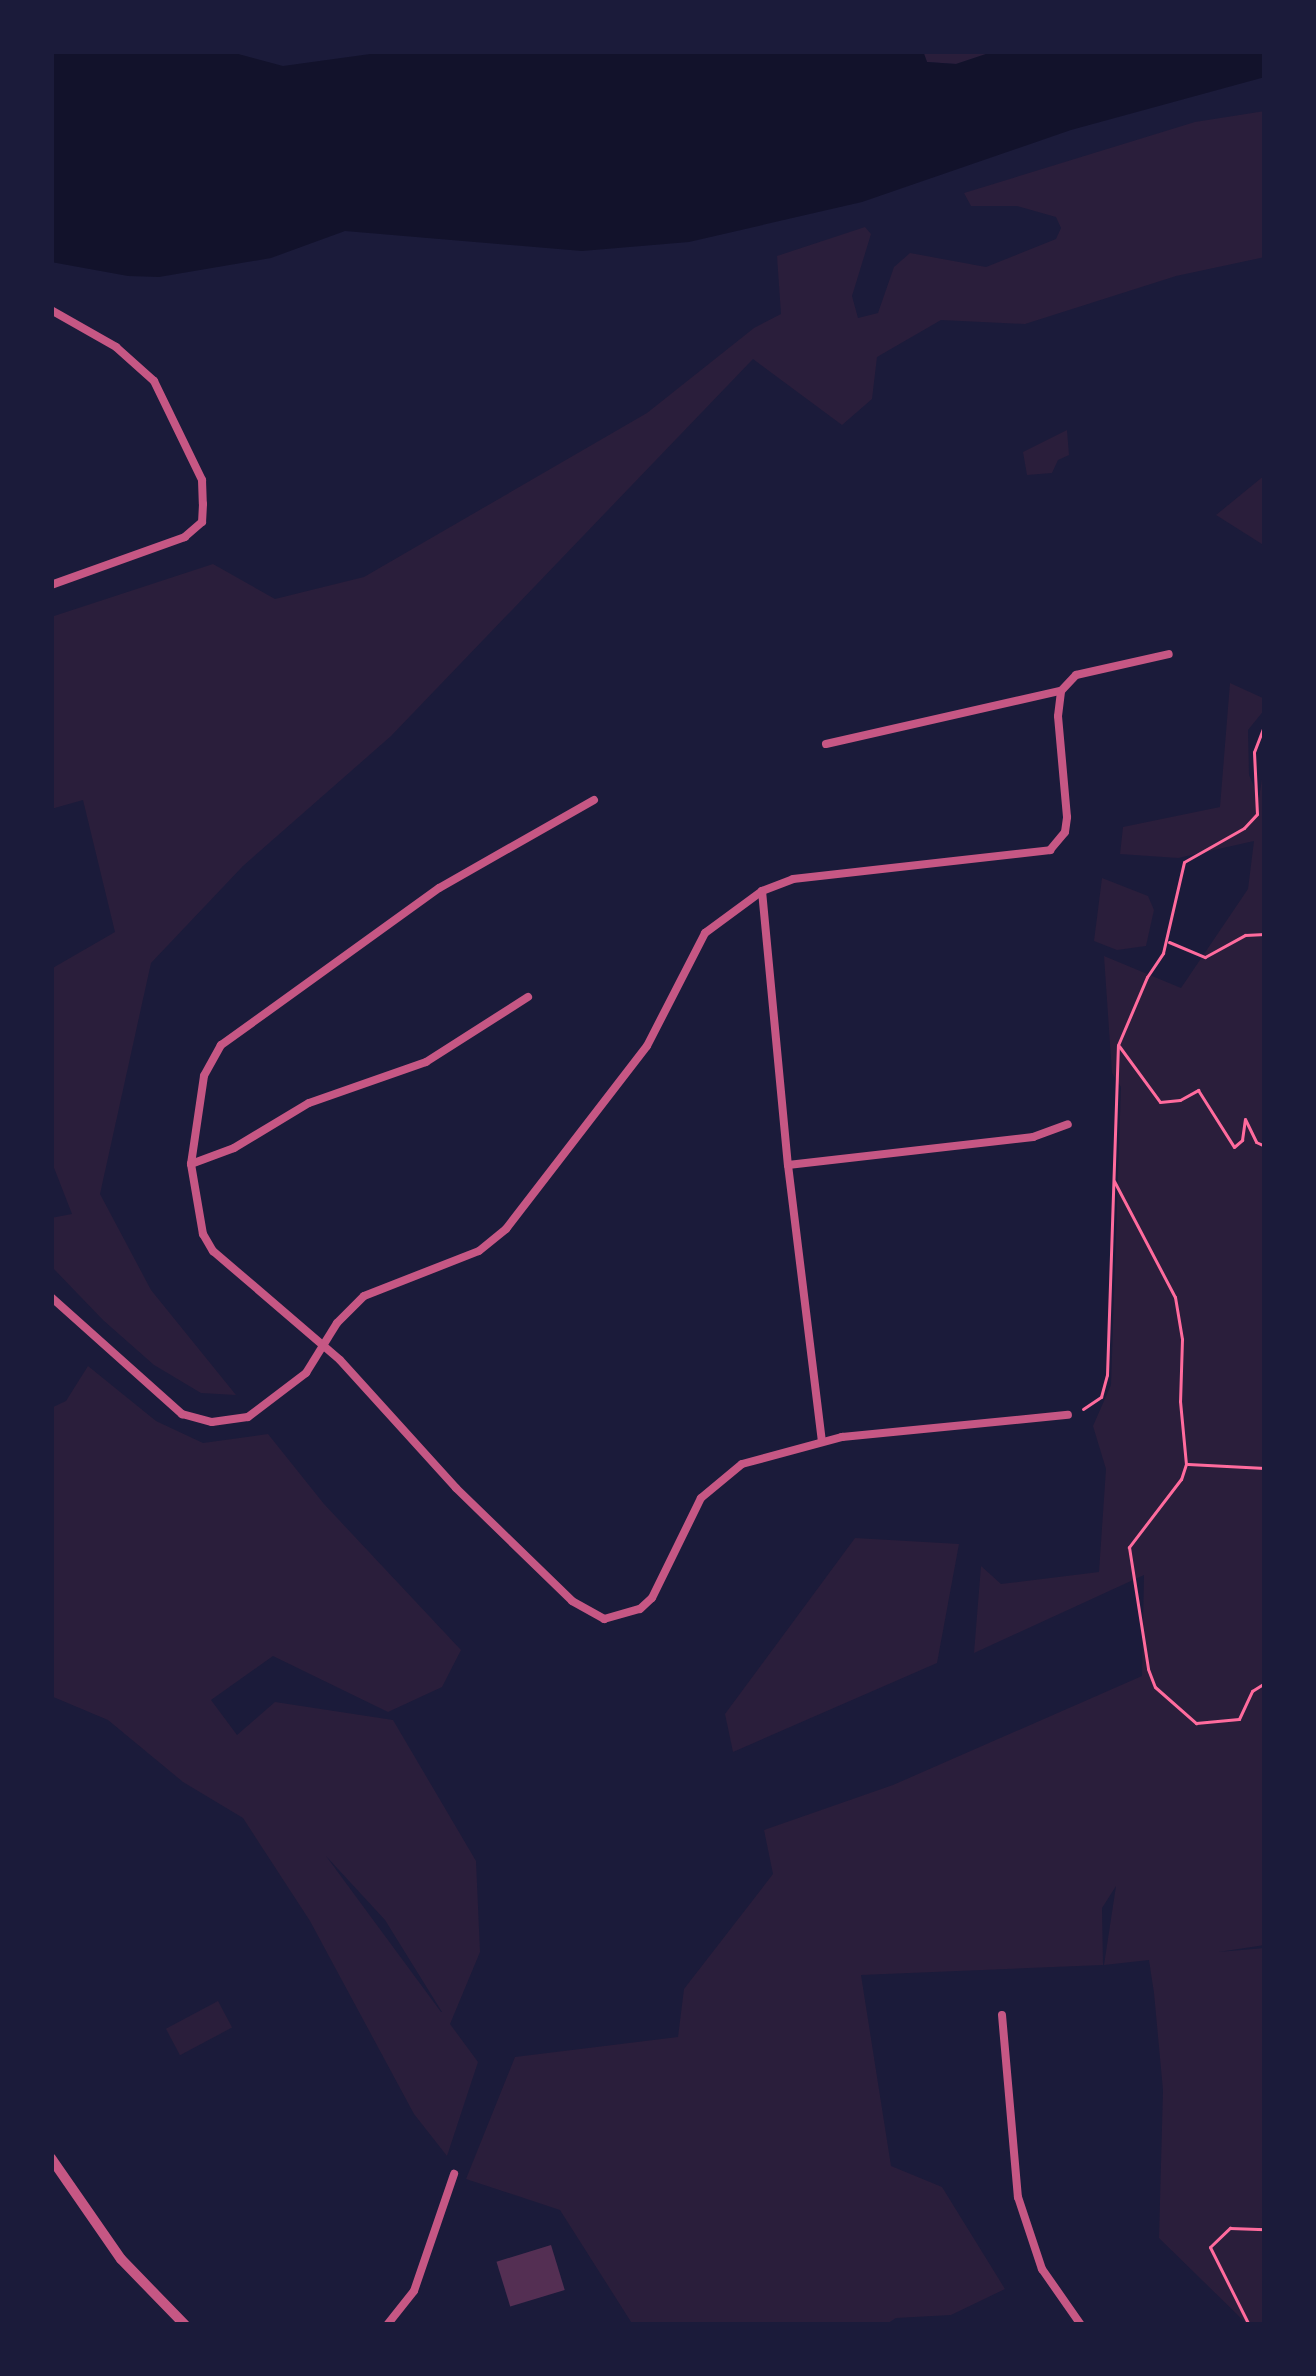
<!DOCTYPE html>
<html>
<head>
<meta charset="utf-8">
<style>
  body { margin:0 }
  #map { position:relative; width:1316px; height:2376px; overflow:hidden; background:#1b1b3a; font-family:"Sofia Sans Condensed",sans-serif }
  div>[style] { position:absolute }
  .green>* { inset:0; background:#2a1e3b; transform-origin:0 0 }
  .water>* { inset:0; background:#12122b }
  .building>* { inset:0; background:#542f53; transform-origin:0 0 }
  .path>* { height:3px; margin:-1.5px; padding:0 1.5px; transform-origin:1.5px; border-radius:1.5px; background:#ff6b9d }
  .minor>* { height:8px; margin:-4px; padding:0 4px; transform-origin:4px; border-radius:4px; background:#c65784 }
  .tertiary>* { height:10px; margin:-5px; padding:0 5px; transform-origin:5px; border-radius:5px; background:#c65784 }
  span { translate:-50% -50%; white-space:nowrap; text-align:center; line-height:1.15; -webkit-text-stroke:12px #1b1b3a; paint-order:stroke }
  .frame { position:absolute; inset:0; border:54px solid #1b1b3a; pointer-events:none }
</style>
</head>
<body>
<div id="map">
  <div class="green">
    <i style="clip-path:polygon(923px 51px,995px 51px,956px 64px,927px 62px)"></i>
    <i style="clip-path:polygon(1265px 111px,1265px 257px,1176px 276px,1025px 324px,941px 320px,877px 357px,872px 399px,842px 425px,753px 359px,391px 736px,243px 866px,151px 963px,100px 1194px,151px 1290px,236px 1395px,201px 1393px,154px 1365px,103px 1320px,51px 1266px,51px 1218px,72px 1214px,51px 1160px,51px 969px,115px 932px,83px 800px,51px 809px,51px 617px,213px 564px,275px 599px,364px 577px,647px 413px,754px 328px,781px 314px,777px 256px,865px 227px,871px 234px,852px 296px,858px 318px,878px 313px,894px 267px,910px 253px,986px 267px,1056px 239px,1061px 228px,1056px 217px,1017px 206px,971px 206px,964px 193px,1195px 122px)"></i>
    <i style="clip-path:polygon(1067px 430px,1069px 455px,1058px 460px,1052px 473px,1027px 475px,1023px 452px)"></i>
    <i style="clip-path:polygon(1265px 475px,1265px 546px,1216px 515px)"></i>
    <i style="clip-path:polygon(1230px 683px,1265px 699px,1265px 709px,1248px 730px,1249px 775px,1259px 798px,1265px 760px,1265px 1945px,1218px 1952px,1265px 1948px,1265px 2325px,1248px 2325px,1159px 2238px,1163px 2090px,1154px 1993px,1149px 1960px,1104px 1965px,1116px 1886px,1102px 1908px,1103px 1965px,861px 1975px,891px 2166px,942px 2187px,1005px 2289px,951px 2315px,896px 2318px,885px 2325px,633px 2325px,560px 2210px,466px 2179px,515px 2057px,678px 2037px,684px 1989px,773px 1874px,764px 1830px,893px 1785px,1142px 1676px,1144px 1575px,974px 1653px,981px 1566px,1001px 1584px,1099px 1572px,1106px 1469px,1093px 1426px,1111px 1385px,1121px 1087px,1112px 1073px,1104px 956px,1181px 988px,1248px 889px,1254px 841px,1178px 858px,1120px 854px,1123px 827px,1220px 807px)"></i>
    <i style="clip-path:polygon(1102px 878px,1148px 896px,1154px 910px,1146px 946px,1117px 950px,1094px 941px)"></i>
    <i style="clip-path:polygon(evenodd,88px 1366px,156px 1421px,203px 1443px,268px 1434px,324px 1504px,461px 1650px,442px 1687px,388px 1712px,273px 1656px,211px 1700px,237px 1735px,275px 1702px,393px 1720px,476px 1861px,480px 1952px,450px 2024px,478px 2062px,447px 2156px,414px 2114px,310px 1921px,243px 1818px,183px 1782px,108px 1720px,51px 1696px,51px 1408px,66px 1401px,88px 1366px,326px 1856px,385px 1920px,442px 2012px,441px 2012px,326px 1856px)"></i>
    <i style="clip-path:polygon(855px 1538px,959px 1544px,937px 1663px,733px 1752px,725px 1714px)"></i>
    <i style="left:218px;top:2001px;width:30px;height:59px;rotate:62deg"></i>
  </div>
  <div class="water">
    <i style="clip-path:polygon(51px 51px,227px 51px,283px 66px,392px 51px,923px 51px,927px 62px,956px 64px,995px 51px,1265px 51px,1265px 77px,1071px 130px,862px 202px,689px 242px,582px 251px,345px 231px,271px 258px,159px 277px,128px 276px,51px 262px)"></i>
  </div>
  <div class="building">
    <i style="left:551px;top:2245px;width:47px;height:57px;rotate:73deg"></i>
  </div>
  <div class="path">
    <i style="left:1169px;top:942px;width:39px;rotate:23deg"></i>
    <i style="left:1205px;top:957px;width:46px;rotate:-28.8deg"></i>
    <i style="left:1245px;top:935px;width:20px;rotate:-3deg"></i>
    <i style="left:1119px;top:1046px;width:69px;rotate:53.8deg"></i>
    <i style="left:1160px;top:1102px;width:20px;rotate:-6deg"></i>
    <i style="left:1180px;top:1100px;width:21px;rotate:-29deg"></i>
    <i style="left:1198px;top:1090px;width:67px;rotate:57.7deg"></i>
    <i style="left:1234px;top:1147px;width:11px;rotate:-41deg"></i>
    <i style="left:1242px;top:1140px;width:21px;rotate:-82deg"></i>
    <i style="left:1245px;top:1119px;width:25px;rotate:64deg"></i>
    <i style="left:1256px;top:1142px;width:10px;rotate:24deg"></i>
    <i style="left:1114px;top:1181px;width:131px;rotate:62.3deg"></i>
    <i style="left:1175px;top:1297px;width:43px;rotate:80.5deg"></i>
    <i style="left:1182px;top:1339px;width:62px;rotate:91.8deg"></i>
    <i style="left:1180px;top:1401px;width:63px;rotate:84.6deg"></i>
    <i style="left:1186px;top:1464px;width:16px;rotate:108deg"></i>
    <i style="left:1181px;top:1479px;width:86px;rotate:127.4deg"></i>
    <i style="left:1129px;top:1547px;width:123px;rotate:81.1deg"></i>
    <i style="left:1148px;top:1669px;width:19px;rotate:69deg"></i>
    <i style="left:1155px;top:1687px;width:55px;rotate:41.3deg"></i>
    <i style="left:1196px;top:1723px;width:43px;rotate:-5.3deg"></i>
    <i style="left:1239px;top:1719px;width:31px;rotate:-65deg"></i>
    <i style="left:1252px;top:1691px;width:15px;rotate:-32deg"></i>
    <i style="left:1083px;top:1409px;width:22px;rotate:-34deg"></i>
    <i style="left:1101px;top:1397px;width:23px;rotate:-75deg"></i>
    <i style="left:1107px;top:1375px;width:330px;rotate:-88.1deg"></i>
    <i style="left:1118px;top:1045px;width:74px;rotate:-66.9deg"></i>
    <i style="left:1147px;top:977px;width:29px;rotate:-56deg"></i>
    <i style="left:1163px;top:953px;width:93px;rotate:-77deg"></i>
    <i style="left:1184px;top:862px;width:69px;rotate:-29.5deg"></i>
    <i style="left:1244px;top:828px;width:19px;rotate:-47deg"></i>
    <i style="left:1257px;top:814px;width:62px;rotate:-92.8deg"></i>
    <i style="left:1254px;top:752px;width:30px;rotate:-69deg"></i>
    <i style="left:1188px;top:1464px;width:77px;rotate:3deg"></i>
    <i style="left:1249px;top:2325px;width:87px;rotate:-116.6deg"></i>
    <i style="left:1210px;top:2247px;width:28px;rotate:-44deg"></i>
    <i style="left:1230px;top:2228px;width:35px;rotate:2deg"></i>
  </div>
  <div class="minor">
    <i style="left:51px;top:310px;width:75px;rotate:29.6deg"></i>
    <i style="left:116px;top:347px;width:51px;rotate:41.8deg"></i>
    <i style="left:154px;top:381px;width:110px;rotate:64.1deg"></i>
    <i style="left:202px;top:480px;width:24px;rotate:88deg"></i>
    <i style="left:203px;top:504px;width:18px;rotate:93deg"></i>
    <i style="left:202px;top:522px;width:23px;rotate:139deg"></i>
    <i style="left:185px;top:537px;width:142px;rotate:160.3deg"></i>
    <i style="left:826px;top:744px;width:240px;rotate:-12.8deg"></i>
    <i style="left:594px;top:800px;width:178px;rotate:150.4deg"></i>
    <i style="left:439px;top:888px;width:269px;rotate:144.2deg"></i>
    <i style="left:221px;top:1045px;width:35px;rotate:119deg"></i>
    <i style="left:204px;top:1076px;width:89px;rotate:98.4deg"></i>
    <i style="left:191px;top:1164px;width:71px;rotate:80.3deg"></i>
    <i style="left:203px;top:1234px;width:20px;rotate:60deg"></i>
    <i style="left:213px;top:1251px;width:167px;rotate:40.6deg"></i>
    <i style="left:340px;top:1360px;width:173px;rotate:47.8deg"></i>
    <i style="left:456px;top:1488px;width:162px;rotate:44.2deg"></i>
    <i style="left:572px;top:1601px;width:37px;rotate:29deg"></i>
    <i style="left:604px;top:1619px;width:37px;rotate:-16deg"></i>
    <i style="left:640px;top:1609px;width:16px;rotate:-43deg"></i>
    <i style="left:652px;top:1598px;width:111px;rotate:-63.9deg"></i>
    <i style="left:701px;top:1498px;width:53px;rotate:-39.7deg"></i>
    <i style="left:742px;top:1464px;width:104px;rotate:-15.1deg"></i>
    <i style="left:842px;top:1437px;width:227px;rotate:-5.6deg"></i>
    <i style="left:762px;top:891px;width:33px;rotate:-21deg"></i>
    <i style="left:793px;top:879px;width:259px;rotate:-6.4deg"></i>
    <i style="left:1050px;top:850px;width:23px;rotate:-50deg"></i>
    <i style="left:1065px;top:832px;width:15px;rotate:-82deg"></i>
    <i style="left:1067px;top:817px;width:101px;rotate:-95.1deg"></i>
    <i style="left:1058px;top:716px;width:25px;rotate:-83deg"></i>
    <i style="left:1061px;top:691px;width:22px;rotate:-47deg"></i>
    <i style="left:1076px;top:675px;width:95px;rotate:-12.7deg"></i>
    <i style="left:191px;top:1164px;width:46px;rotate:-20.4deg"></i>
    <i style="left:234px;top:1148px;width:87px;rotate:-31deg"></i>
    <i style="left:309px;top:1103px;width:124px;rotate:-19.3deg"></i>
    <i style="left:426px;top:1062px;width:121px;rotate:-32.5deg"></i>
    <i style="left:788px;top:1165px;width:247px;rotate:-6.5deg"></i>
    <i style="left:1033px;top:1137px;width:37px;rotate:-20deg"></i>
    <i style="left:51px;top:1297px;width:176px;rotate:41.8deg"></i>
    <i style="left:182px;top:1414px;width:31px;rotate:15deg"></i>
    <i style="left:212px;top:1422px;width:36px;rotate:-8deg"></i>
    <i style="left:248px;top:1417px;width:73px;rotate:-37.2deg"></i>
    <i style="left:306px;top:1373px;width:59px;rotate:-58.2deg"></i>
    <i style="left:337px;top:1323px;width:38px;rotate:-45deg"></i>
    <i style="left:364px;top:1296px;width:123px;rotate:-21.4deg"></i>
    <i style="left:479px;top:1251px;width:35px;rotate:-39deg"></i>
    <i style="left:506px;top:1229px;width:231px;rotate:-52.4deg"></i>
    <i style="left:647px;top:1046px;width:127px;rotate:-62.8deg"></i>
    <i style="left:705px;top:933px;width:71px;rotate:-36.4deg"></i>
    <i style="left:762px;top:891px;width:275px;rotate:84.6deg"></i>
    <i style="left:788px;top:1165px;width:278px;rotate:83deg"></i>
    <i style="left:1002px;top:2015px;width:183px;rotate:85deg"></i>
    <i style="left:1018px;top:2197px;width:76px;rotate:71.6deg"></i>
    <i style="left:1042px;top:2269px;width:68px;rotate:55.1deg"></i>
    <i style="left:387px;top:2325px;width:43px;rotate:-51.5deg"></i>
    <i style="left:414px;top:2291px;width:124px;rotate:-71.1deg"></i>
  </div>
  <div class="tertiary">
    <i style="left:51px;top:2158px;width:123px;rotate:55.3deg"></i>
    <i style="left:121px;top:2259px;width:92px;rotate:45.9deg"></i>
  </div>
  <div class="frame"></div>
</div>
</body>
</html>
